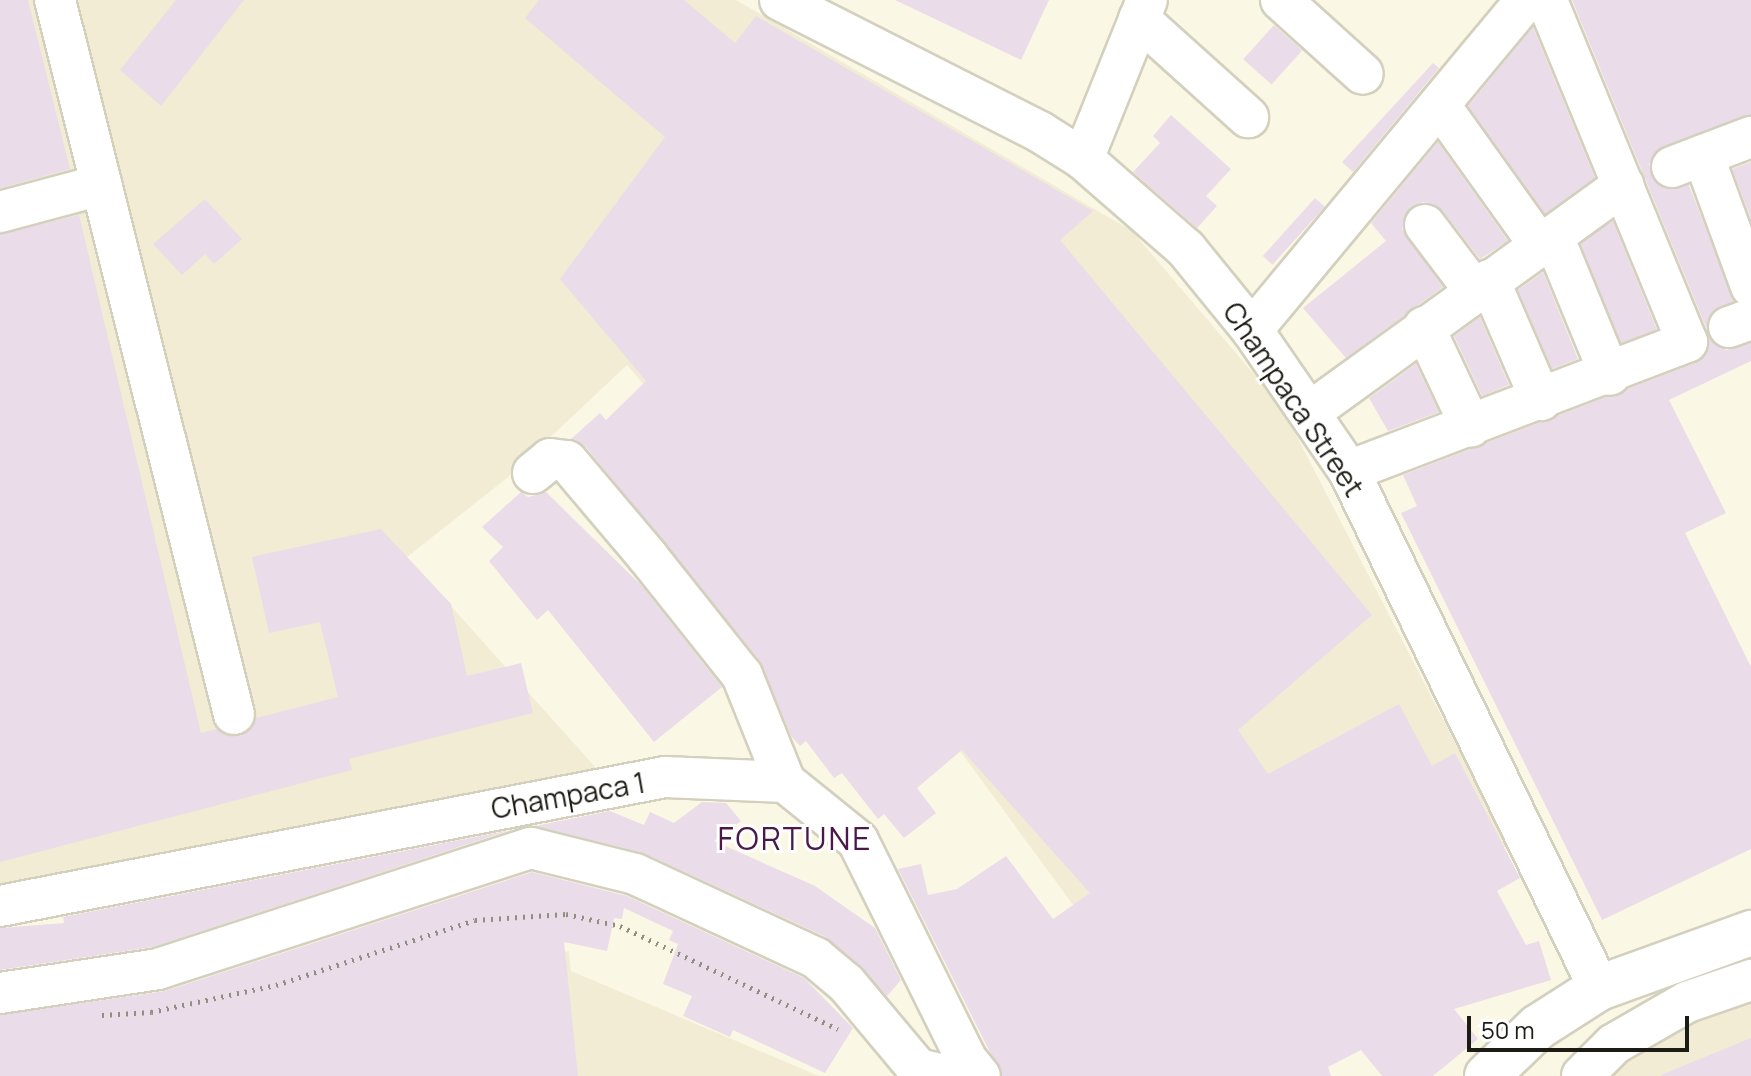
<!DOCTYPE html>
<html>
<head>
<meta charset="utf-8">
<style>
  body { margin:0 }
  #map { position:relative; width:1751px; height:1076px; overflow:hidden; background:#fbf7e5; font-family:Manrope,sans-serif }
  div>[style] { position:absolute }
  .built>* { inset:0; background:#f1ecd3 }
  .building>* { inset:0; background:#ebdce9; transform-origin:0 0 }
  .path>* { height:5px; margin-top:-2.5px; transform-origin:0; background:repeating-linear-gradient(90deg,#918f82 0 2px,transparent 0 8px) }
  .roads { filter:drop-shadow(2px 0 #d3d0be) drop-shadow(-2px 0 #d3d0be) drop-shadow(0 2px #d3d0be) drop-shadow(0 -2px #d3d0be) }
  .minor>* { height:40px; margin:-20px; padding:0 20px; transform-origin:20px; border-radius:20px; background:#fff }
  .major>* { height:44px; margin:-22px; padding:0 22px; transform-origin:22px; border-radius:22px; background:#fff }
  span { translate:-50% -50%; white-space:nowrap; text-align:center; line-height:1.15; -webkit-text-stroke:6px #fff; paint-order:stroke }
  .street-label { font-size:28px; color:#1c1b14 }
  .quarter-label { font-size:32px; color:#4b1948; letter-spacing:2px }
  .scale { position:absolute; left:1467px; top:1016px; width:222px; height:36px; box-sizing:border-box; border:4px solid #1c1b14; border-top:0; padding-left:10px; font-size:24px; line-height:28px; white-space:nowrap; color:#1c1b14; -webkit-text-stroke:6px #fff; paint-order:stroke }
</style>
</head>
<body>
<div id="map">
  <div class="built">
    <i style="clip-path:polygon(0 0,736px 0,1132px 231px,1281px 406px,1508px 845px,1179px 1049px,963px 755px,627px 365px,507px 478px,407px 557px,596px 768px,0 888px)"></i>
    <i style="clip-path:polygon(569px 951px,571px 971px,819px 1076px,51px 1076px)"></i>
    <i style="clip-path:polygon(1751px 970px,1751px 1076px,1559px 1076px,1591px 1047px)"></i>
  </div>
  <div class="building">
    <i style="clip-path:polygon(0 0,28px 0,70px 169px,0 188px)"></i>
    <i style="clip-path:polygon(176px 0,244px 0,161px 106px,120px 70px)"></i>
    <i style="clip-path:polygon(539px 0,684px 0,735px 43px,756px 16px,1093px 211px,1060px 240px,1372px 615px,1238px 730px,1268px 774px,1399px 704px,1432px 766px,1455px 753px,1520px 878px,1497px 891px,1526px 945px,1539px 941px,1551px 980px,1454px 1009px,1478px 1039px,1433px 1076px,1382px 1076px,1361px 1050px,1328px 1067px,1331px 1076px,1002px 1076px,898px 869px,921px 864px,928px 895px,957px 889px,1006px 856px,1053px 919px,1090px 893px,962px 750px,917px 788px,936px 813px,904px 838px,884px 814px,878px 819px,842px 773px,834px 778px,806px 741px,800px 746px,791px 736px,760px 661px,585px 446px,571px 439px,600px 413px,606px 420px,646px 381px,560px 279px,665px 137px,525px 18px)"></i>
    <i style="clip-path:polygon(895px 0,1049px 0,1021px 60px)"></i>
    <i style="clip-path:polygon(1572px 0,1751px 0,1751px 115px,1664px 146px,1649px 164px,1658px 185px,1689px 185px,1734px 301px,1712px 312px,1707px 330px)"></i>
    <i style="left:1274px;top:25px;width:38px;height:46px;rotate:42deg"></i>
    <i style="clip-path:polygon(1533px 27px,1595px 178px,1545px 214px,1468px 106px)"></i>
    <i style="clip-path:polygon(1433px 63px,1439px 68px,1353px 172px,1342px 162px)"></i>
    <i style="clip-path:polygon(1171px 115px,1231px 169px,1206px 196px,1217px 206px,1197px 228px,1133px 172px,1160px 143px,1153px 136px)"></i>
    <i style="clip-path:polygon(1438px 142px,1508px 241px,1480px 259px,1443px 211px,1423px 202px,1412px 206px,1402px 229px,1443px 287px,1346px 358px,1303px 308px,1386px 241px,1371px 223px)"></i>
    <i style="clip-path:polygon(1751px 162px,1751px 219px,1732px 169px)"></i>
    <i style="left:1315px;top:198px;width:13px;height:78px;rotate:42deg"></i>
    <i style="clip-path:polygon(205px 199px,242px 239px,214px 264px,205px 254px,182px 275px,153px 244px)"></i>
    <i style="clip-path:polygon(79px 215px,201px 733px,217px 729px,240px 736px,256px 718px,338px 697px,320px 622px,269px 633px,252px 557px,381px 529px,451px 604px,467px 676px,521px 663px,533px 713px,349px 759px,352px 770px,0 862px,0 234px)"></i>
    <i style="left:1613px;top:221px;width:117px;height:39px;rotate:68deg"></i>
    <i style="clip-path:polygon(1543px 272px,1578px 359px,1552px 369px,1518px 290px)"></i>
    <i style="clip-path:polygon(1480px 317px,1509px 385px,1482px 396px,1454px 336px)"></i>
    <i style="clip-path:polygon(1709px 337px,1726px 350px,1751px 343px,1751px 361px,1669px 400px,1726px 513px,1685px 533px,1751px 667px,1751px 849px,1602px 920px,1401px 513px,1417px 506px,1403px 475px,1695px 363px,1705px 356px)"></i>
    <i style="clip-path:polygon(1416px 364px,1439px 412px,1388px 431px,1369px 398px)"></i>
    <i style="clip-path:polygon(521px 492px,528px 497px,546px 492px,641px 585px,722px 687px,654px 742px,548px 610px,537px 620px,489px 561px,503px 547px,482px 527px)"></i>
    <i style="clip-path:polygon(702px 802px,726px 803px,741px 821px,714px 841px,815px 886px,875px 928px,901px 980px,887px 996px,826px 937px,644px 853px,535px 826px,610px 811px,644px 825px,650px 812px,674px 823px)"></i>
    <i style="clip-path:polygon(511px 830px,153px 947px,0 970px,0 928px,64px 923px,63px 917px)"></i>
    <i style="clip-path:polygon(532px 872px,627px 896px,804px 978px,853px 1028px,825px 1073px,733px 1030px,730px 1037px,683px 1016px,692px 996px,663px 984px,678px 944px,669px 940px,673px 931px,624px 908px,622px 919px,614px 918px,607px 951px,564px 942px,578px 1076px,0 1076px,0 1015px,165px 991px)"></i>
    <i style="clip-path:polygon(1751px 1038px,1751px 1076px,1661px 1076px,1661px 1075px)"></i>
  </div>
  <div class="path">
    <i style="left:102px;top:1015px;width:49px;rotate:-3.5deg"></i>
    <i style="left:151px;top:1012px;width:128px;rotate:-12.2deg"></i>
    <i style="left:276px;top:985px;width:209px;rotate:-18.1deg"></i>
    <i style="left:475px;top:920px;width:91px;rotate:-3.8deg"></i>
    <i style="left:566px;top:914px;width:55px;rotate:12.5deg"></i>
    <i style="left:620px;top:926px;width:241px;rotate:25.3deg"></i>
  </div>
  <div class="roads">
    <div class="minor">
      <i style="left:55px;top:0;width:736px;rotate:75.93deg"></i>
      <i style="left:780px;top:0;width:292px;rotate:26.9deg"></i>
      <i style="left:1040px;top:132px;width:51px;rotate:32.1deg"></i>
      <i style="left:1083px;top:159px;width:137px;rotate:41.1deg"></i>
      <i style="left:1186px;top:249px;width:104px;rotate:50.8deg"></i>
      <i style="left:1252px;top:330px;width:171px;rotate:55.5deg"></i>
      <i style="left:1349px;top:471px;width:574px;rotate:64.19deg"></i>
      <i style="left:1281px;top:0;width:110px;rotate:42.1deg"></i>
      <i style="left:1139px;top:19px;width:147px;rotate:42deg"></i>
      <i style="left:1441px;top:107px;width:171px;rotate:54.5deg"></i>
      <i style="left:1703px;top:155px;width:140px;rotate:69.9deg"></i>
      <i style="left:1083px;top:159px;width:171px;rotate:-68.1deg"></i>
      <i style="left:1672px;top:167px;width:85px;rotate:-20.8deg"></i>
      <i style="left:0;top:212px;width:105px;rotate:-15deg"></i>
      <i style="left:1425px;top:225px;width:83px;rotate:52.9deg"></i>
      <i style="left:1553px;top:236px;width:150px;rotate:67.7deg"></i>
      <i style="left:1489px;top:280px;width:131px;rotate:66.6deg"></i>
      <i style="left:1424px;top:327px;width:110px;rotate:64.8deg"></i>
      <i style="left:1729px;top:327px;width:23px;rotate:-20deg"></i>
      <i style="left:1252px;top:330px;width:429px;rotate:-50.3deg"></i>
      <i style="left:1310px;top:412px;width:387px;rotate:-35.9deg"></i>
      <i style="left:1349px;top:471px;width:362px;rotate:-20.9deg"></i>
      <i style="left:1687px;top:342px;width:370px;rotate:-112.3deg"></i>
      <i style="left:533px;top:473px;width:22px;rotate:-39deg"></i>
      <i style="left:550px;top:459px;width:17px;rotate:7deg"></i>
      <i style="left:567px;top:461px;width:126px;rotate:49.8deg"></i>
      <i style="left:648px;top:557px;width:151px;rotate:51.5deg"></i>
      <i style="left:742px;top:675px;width:115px;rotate:68.1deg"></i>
      <i style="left:0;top:906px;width:677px;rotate:-10.98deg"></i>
      <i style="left:665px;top:777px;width:120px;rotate:2.4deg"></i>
      <i style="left:785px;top:782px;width:94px;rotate:38.9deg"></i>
      <i style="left:858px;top:841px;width:243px;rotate:63.6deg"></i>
      <i style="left:966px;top:1059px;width:22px;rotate:51deg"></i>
      <i style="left:0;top:993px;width:160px;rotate:-8.6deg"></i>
      <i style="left:158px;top:969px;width:392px;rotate:-18deg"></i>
      <i style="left:531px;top:848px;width:107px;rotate:14deg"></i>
      <i style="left:635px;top:874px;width:200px;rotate:24.9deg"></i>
      <i style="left:816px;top:958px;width:39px;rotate:40deg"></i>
      <i style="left:846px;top:983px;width:112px;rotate:50.1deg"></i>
      <i style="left:918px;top:1069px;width:31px;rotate:13deg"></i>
      <i style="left:1582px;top:1076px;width:45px;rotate:-45deg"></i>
      <i style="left:1614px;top:1044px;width:84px;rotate:-29.9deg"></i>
      <i style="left:1687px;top:1002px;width:68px;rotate:-19deg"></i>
    </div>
    <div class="major">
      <i style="left:1487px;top:1076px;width:71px;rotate:-43.9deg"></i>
      <i style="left:1538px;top:1027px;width:72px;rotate:-32.6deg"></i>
      <i style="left:1599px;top:988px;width:162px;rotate:-19.9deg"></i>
    </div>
  </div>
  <div class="street-label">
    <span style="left:1294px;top:399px;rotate:56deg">Champaca Street</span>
    <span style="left:568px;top:795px;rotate:-10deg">Champaca 1</span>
  </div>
  <div class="quarter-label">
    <span style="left:795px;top:838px">FORTUNE</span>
  </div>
  <div class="scale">50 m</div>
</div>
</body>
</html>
